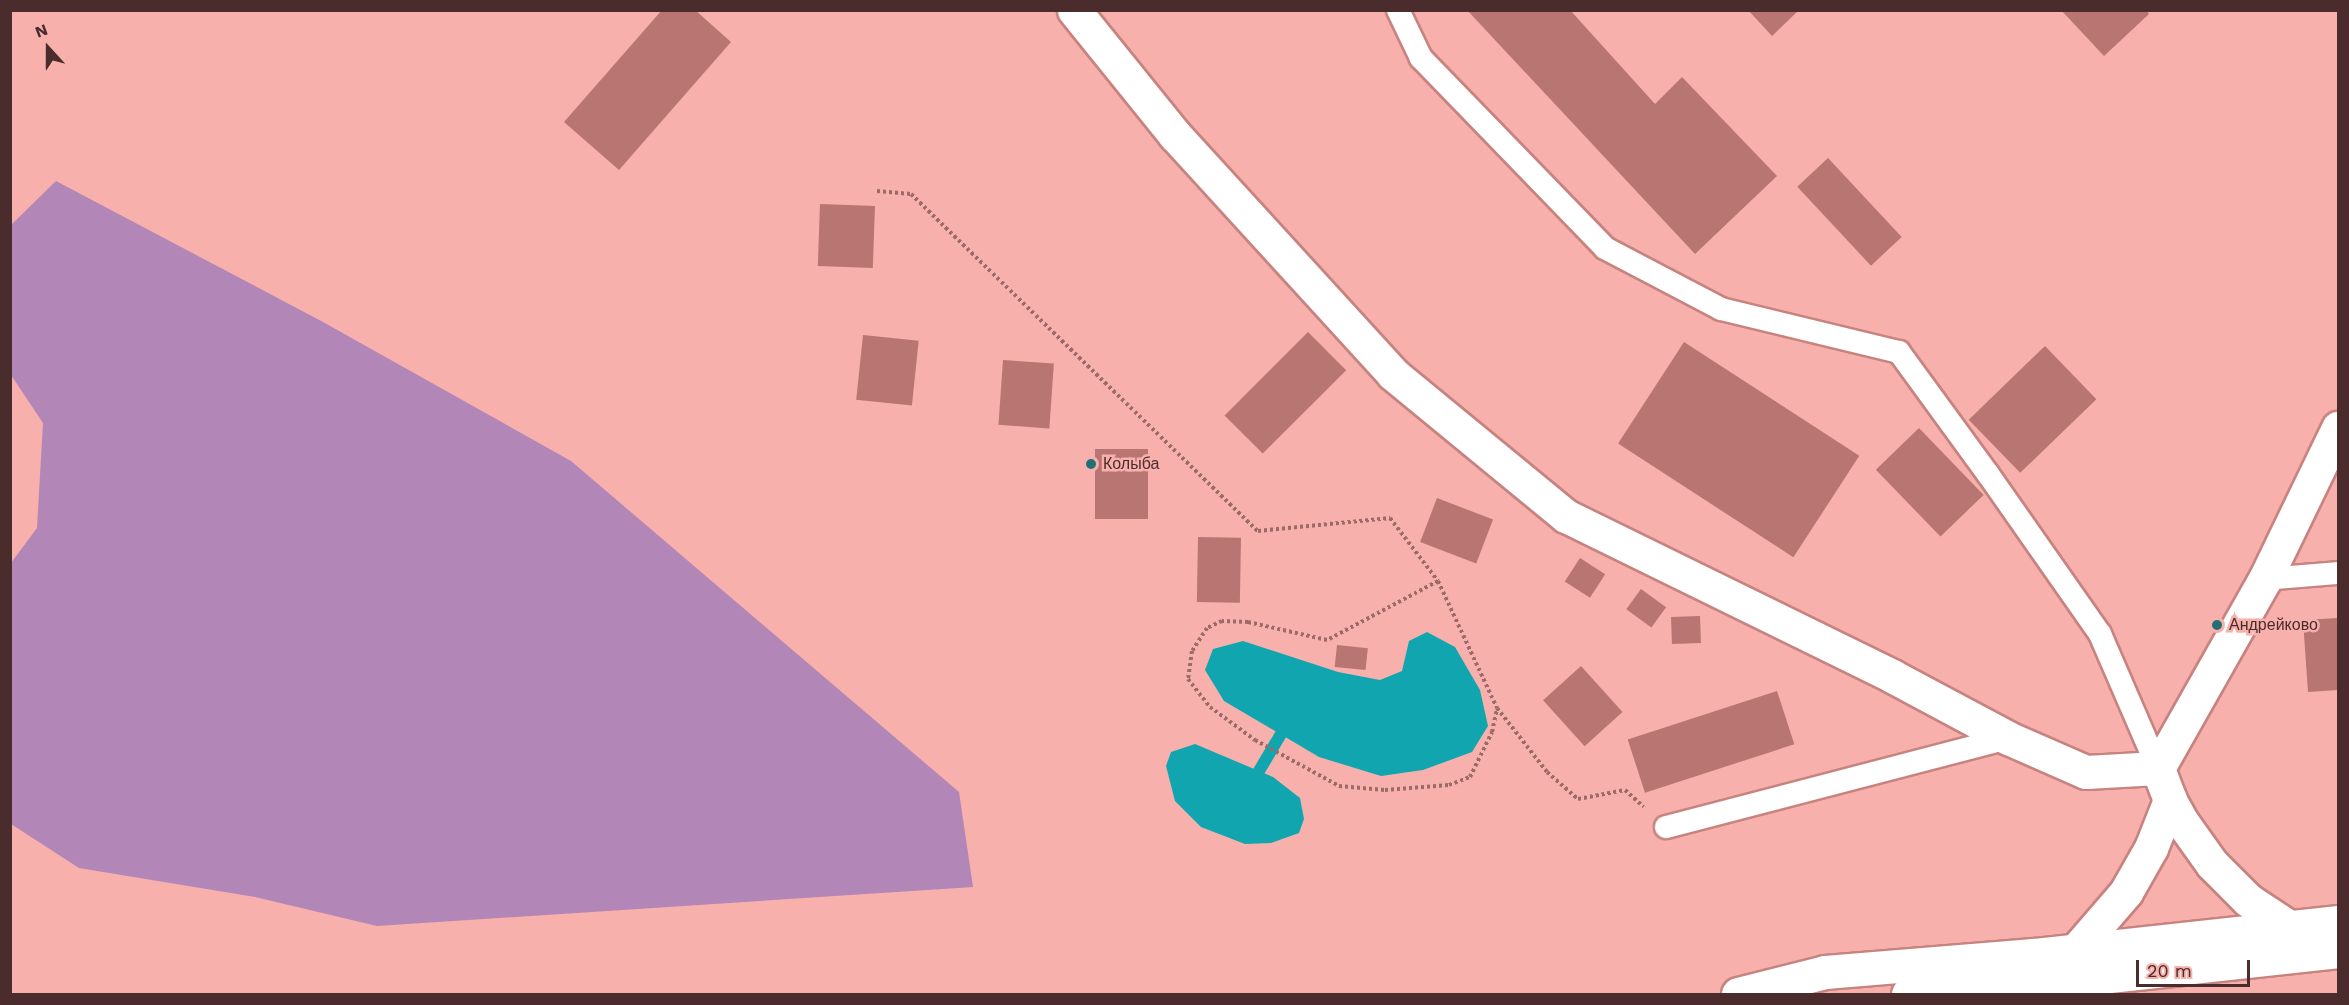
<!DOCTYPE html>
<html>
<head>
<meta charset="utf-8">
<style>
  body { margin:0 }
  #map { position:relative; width:2349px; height:1005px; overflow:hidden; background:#f7b0ab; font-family:"Work Sans",sans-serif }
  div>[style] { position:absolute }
  .green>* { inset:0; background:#b286b7 }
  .water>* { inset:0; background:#11a5b0 }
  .stream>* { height:12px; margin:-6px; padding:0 6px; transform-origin:6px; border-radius:6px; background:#11a5b0 }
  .building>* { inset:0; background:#b87572; transform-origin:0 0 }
  .path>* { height:4px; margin-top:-2px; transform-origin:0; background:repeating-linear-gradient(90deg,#9c6b68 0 3px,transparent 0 6px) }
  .roads { filter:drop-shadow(2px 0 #c7837f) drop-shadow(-2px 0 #c7837f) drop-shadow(0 2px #c7837f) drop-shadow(0 -2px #c7837f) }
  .service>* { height:22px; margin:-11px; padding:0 11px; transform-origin:11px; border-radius:11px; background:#fff }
  .minor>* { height:33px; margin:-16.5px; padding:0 16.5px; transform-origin:16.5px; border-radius:16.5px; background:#fff }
  .trunk>* { height:33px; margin:-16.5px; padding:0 16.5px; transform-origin:16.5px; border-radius:16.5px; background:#fff }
  .dots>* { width:16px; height:16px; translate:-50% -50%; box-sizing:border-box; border:3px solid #f7b0ab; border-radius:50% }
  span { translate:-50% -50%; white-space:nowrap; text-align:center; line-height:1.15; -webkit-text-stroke:5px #f7b0ab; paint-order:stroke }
  .poi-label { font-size:16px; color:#492c2b }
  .left { translate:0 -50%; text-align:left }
  .frame { position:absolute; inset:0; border:12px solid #492c2b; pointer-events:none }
  .north { position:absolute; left:18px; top:18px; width:60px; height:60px; -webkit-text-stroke:4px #f7b0ab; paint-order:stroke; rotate:339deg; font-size:16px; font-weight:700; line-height:24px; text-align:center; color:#492c2b }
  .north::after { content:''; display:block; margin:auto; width:21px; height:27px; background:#492c2b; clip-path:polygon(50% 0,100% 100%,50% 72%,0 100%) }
  .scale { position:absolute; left:2136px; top:960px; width:114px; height:27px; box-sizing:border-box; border:3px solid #492c2b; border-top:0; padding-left:8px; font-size:18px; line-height:21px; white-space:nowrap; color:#492c2b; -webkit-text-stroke:4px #f7b0ab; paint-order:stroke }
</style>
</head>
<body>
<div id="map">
  <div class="green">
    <i style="clip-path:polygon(56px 181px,323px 322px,571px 461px,959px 792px,973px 887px,377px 926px,255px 897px,79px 868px,11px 824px,11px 563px,37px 528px,43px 423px,11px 375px,11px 225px)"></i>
  </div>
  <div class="water">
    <i style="clip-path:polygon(1427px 632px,1455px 647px,1480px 690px,1488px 726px,1472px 752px,1423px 770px,1381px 776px,1319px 757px,1224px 701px,1205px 670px,1213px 649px,1243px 641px,1338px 672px,1380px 680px,1402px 671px,1409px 641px)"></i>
    <i style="clip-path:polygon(1195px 744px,1273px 777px,1300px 798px,1304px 819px,1299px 833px,1271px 843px,1245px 844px,1201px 827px,1175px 801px,1166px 766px,1171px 752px)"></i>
  </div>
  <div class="stream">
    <i style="left:1259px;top:771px;width:43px;rotate:-59.3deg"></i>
  </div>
  <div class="building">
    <i style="clip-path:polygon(662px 10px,695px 10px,731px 42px,619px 170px,564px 122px)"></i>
    <i style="clip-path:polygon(1467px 10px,1570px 10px,1655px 104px,1682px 77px,1777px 176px,1695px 254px)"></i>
    <i style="clip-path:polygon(1748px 10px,1799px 10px,1772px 36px)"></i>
    <i style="clip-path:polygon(2061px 10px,2146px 10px,2149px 14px,2104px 56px)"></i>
    <i style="left:1828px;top:158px;width:108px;height:42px;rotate:47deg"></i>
    <i style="left:820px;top:204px;width:55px;height:62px;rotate:2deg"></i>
    <i style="left:1308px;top:332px;width:54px;height:118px;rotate:45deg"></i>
    <i style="left:863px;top:335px;width:56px;height:65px;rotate:6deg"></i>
    <i style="left:1684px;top:342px;width:209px;height:121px;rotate:33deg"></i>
    <i style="left:2045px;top:346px;width:74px;height:106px;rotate:46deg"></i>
    <i style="left:1003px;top:360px;width:51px;height:65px;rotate:4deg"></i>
    <i style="left:1919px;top:428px;width:93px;height:60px;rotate:46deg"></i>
    <i style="left:1095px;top:449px;width:53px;height:70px"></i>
    <i style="left:1437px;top:498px;width:60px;height:47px;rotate:21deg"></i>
    <i style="left:1198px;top:537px;width:43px;height:65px;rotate:1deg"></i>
    <i style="left:1580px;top:558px;width:30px;height:28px;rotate:33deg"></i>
    <i style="left:1641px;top:589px;width:31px;height:25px;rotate:36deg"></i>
    <i style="left:1700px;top:616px;width:27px;height:29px;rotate:88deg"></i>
    <i style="clip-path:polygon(2338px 618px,2338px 690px,2308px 692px,2303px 620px)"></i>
    <i style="left:1337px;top:645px;width:31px;height:22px;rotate:6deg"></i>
    <i style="left:1581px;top:666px;width:62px;height:51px;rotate:48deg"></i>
    <i style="left:1777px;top:691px;width:56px;height:157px;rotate:72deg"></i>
  </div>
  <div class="path">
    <i style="left:877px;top:191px;width:34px;rotate:5deg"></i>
    <i style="left:911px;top:194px;width:484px;rotate:44.2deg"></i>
    <i style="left:1258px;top:531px;width:133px;rotate:-5.6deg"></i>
    <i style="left:1390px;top:518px;width:79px;rotate:52.7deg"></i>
    <i style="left:1438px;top:581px;width:140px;rotate:65.1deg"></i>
    <i style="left:1497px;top:708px;width:81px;rotate:52deg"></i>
    <i style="left:1547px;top:772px;width:41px;rotate:41.1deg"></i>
    <i style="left:1578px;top:799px;width:48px;rotate:-10.8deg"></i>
    <i style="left:1625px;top:790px;width:25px;rotate:42deg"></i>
    <i style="left:1438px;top:581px;width:126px;rotate:152deg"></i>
    <i style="left:1327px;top:640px;width:81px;rotate:-167.2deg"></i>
    <i style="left:1248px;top:622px;width:26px;rotate:-178deg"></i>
    <i style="left:1222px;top:621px;width:17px;rotate:155deg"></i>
    <i style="left:1207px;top:628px;width:27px;rotate:123deg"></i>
    <i style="left:1192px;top:651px;width:28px;rotate:98deg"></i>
    <i style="left:1188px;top:679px;width:36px;rotate:52deg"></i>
    <i style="left:1210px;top:707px;width:56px;rotate:36.3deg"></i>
    <i style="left:1255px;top:740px;width:96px;rotate:28.7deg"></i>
    <i style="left:1339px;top:786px;width:46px;rotate:5deg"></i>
    <i style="left:1385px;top:790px;width:64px;rotate:-4.5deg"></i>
    <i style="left:1449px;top:785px;width:22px;rotate:-21deg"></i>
    <i style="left:1470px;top:777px;width:50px;rotate:-63.9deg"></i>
    <i style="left:1492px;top:732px;width:25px;rotate:-78deg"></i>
  </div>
  <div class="roads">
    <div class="service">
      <i style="left:1398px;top:10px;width:53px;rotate:64.4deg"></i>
      <i style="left:1421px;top:58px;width:264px;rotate:45.9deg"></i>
      <i style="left:1605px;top:248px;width:131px;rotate:27.7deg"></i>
      <i style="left:1721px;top:309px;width:183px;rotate:13.6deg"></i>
      <i style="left:1899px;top:352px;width:151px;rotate:53.9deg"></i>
      <i style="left:1988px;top:474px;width:195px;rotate:55deg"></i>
      <i style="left:2100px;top:634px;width:146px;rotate:66.6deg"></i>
      <i style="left:2265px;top:579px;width:73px;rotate:-4.7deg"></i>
      <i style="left:1666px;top:827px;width:353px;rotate:-14.6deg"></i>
    </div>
    <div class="minor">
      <i style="left:1074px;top:10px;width:161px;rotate:51.1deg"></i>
      <i style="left:1175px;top:135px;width:323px;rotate:47.6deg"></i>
      <i style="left:1393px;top:374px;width:224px;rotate:39.4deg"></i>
      <i style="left:1566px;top:516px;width:363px;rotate:26.1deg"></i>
      <i style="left:1892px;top:676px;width:132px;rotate:28.1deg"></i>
      <i style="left:2008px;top:738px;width:85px;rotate:23.6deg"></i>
      <i style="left:2086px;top:772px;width:72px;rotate:-3.2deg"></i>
      <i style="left:2289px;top:927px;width:49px;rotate:-146.6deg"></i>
      <i style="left:2248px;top:900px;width:51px;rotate:-135deg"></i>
      <i style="left:2212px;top:864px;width:52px;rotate:-125.5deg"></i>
      <i style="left:2182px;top:822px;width:25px;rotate:-119deg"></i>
      <i style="left:2170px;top:800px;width:34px;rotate:-111deg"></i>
      <i style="left:2158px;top:768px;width:217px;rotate:-60.5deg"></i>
      <i style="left:2265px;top:579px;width:168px;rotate:-64.2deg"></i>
      <i style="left:2076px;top:950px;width:77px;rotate:-49.2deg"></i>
      <i style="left:2126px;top:892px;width:51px;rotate:-60.4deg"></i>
      <i style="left:2151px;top:848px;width:52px;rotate:-68.4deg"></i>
    </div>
    <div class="trunk">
      <i style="left:1738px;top:994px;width:90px;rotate:-14.2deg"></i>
      <i style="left:1825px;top:972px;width:209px;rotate:-4.7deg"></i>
      <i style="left:2033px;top:955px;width:307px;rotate:-6.2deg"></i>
      <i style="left:1908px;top:994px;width:128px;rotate:-4.5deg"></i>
      <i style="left:2036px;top:984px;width:304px;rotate:-6.2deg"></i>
    </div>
  </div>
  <div class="dots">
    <i style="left:1091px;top:464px;background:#246f75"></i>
    <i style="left:2217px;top:625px;background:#246f75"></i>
  </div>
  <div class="poi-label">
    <span class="left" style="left:1103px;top:464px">Колыба</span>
    <span class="left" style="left:2229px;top:625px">Андрейково</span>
  </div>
  <div class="frame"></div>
  <div class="north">N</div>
  <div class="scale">20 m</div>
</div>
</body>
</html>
